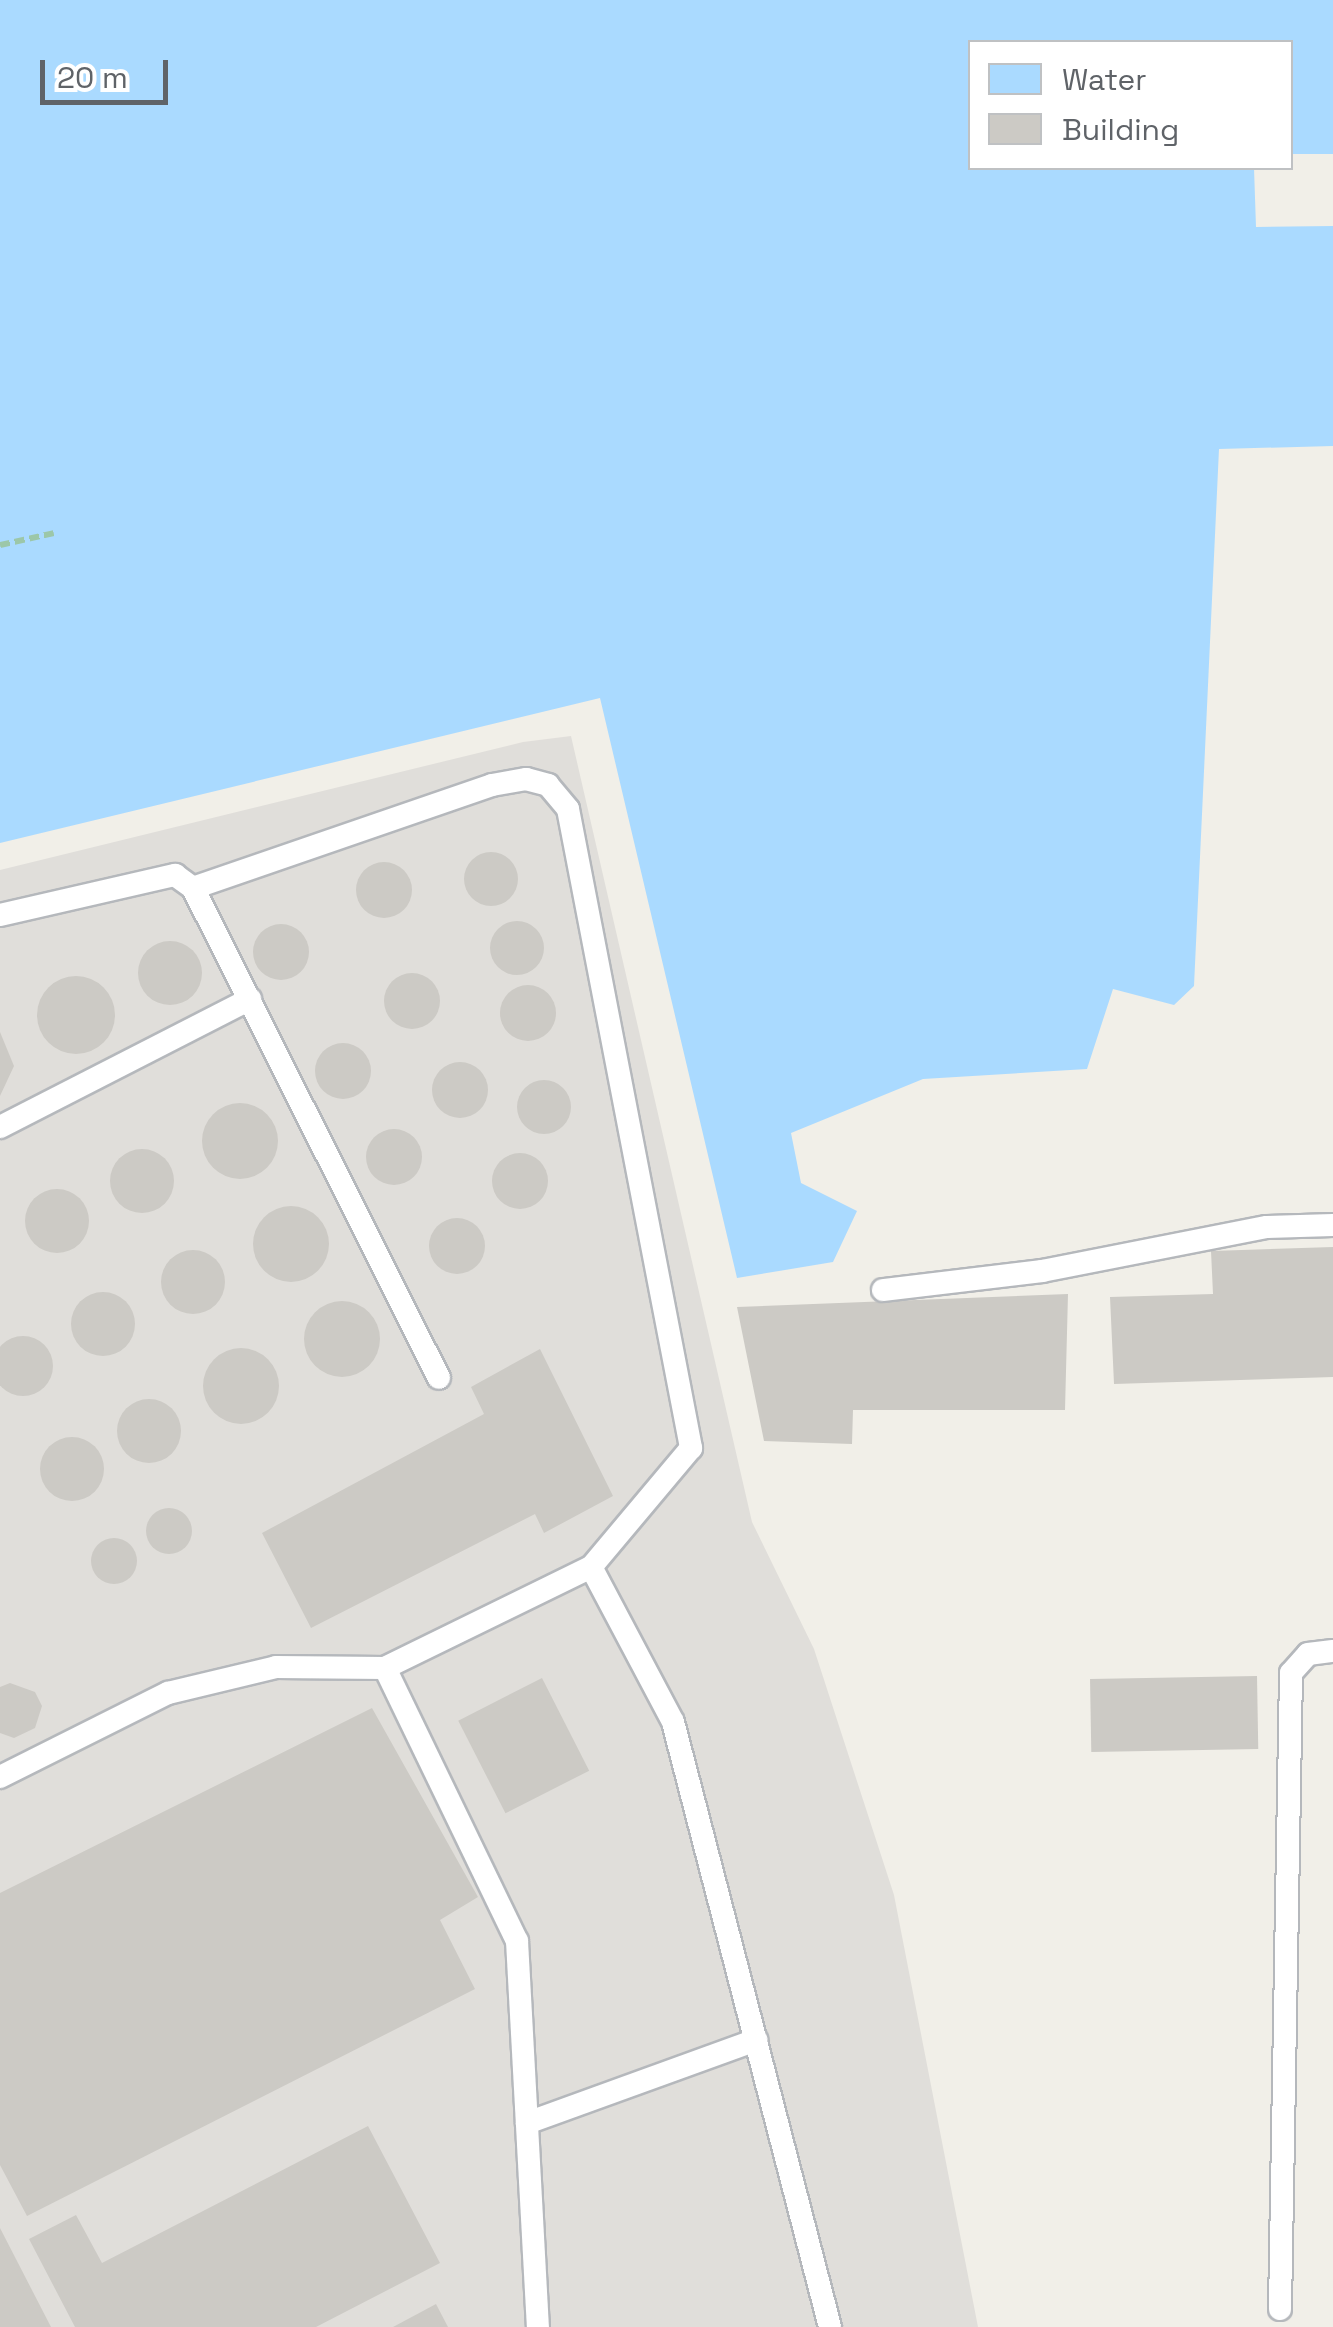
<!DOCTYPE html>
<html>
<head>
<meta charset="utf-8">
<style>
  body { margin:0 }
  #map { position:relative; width:1333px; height:2327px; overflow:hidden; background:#f1efe8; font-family:"Space Grotesk",sans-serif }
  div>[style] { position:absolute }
  .industrial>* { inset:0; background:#e0deda }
  .water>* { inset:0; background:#aadaff }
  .building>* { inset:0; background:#cccac5; transform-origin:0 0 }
  .round { border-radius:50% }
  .path>* { height:6px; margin-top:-3px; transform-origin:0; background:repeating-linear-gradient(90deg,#9cc7a9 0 10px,transparent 0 15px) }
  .roads { filter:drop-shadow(2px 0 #b5b8bc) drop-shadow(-2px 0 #b5b8bc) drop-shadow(0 2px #b5b8bc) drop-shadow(0 -2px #b5b8bc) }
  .service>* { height:22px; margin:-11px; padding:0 11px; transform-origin:11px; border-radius:11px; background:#fff }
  span { translate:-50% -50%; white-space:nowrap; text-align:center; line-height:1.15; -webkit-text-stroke:10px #fff; paint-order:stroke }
  .legend { position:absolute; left:968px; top:40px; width:325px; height:130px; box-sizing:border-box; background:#fff; border:2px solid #bfc1c3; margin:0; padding:12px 18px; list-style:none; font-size:30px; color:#5f6368 }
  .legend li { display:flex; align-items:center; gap:20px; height:50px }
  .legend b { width:50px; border:2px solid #bfc1c3 }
  .scale { position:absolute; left:40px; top:60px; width:128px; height:45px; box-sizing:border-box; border:5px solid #5f6368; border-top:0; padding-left:12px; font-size:30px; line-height:35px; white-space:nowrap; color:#5f6368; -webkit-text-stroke:8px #fff; paint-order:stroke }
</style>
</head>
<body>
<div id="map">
  <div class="industrial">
    <i style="clip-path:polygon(571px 736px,752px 1522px,814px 1649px,894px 1895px,978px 2327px,0 2327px,0 870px,523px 742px)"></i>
  </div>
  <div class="water">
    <i style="clip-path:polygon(0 0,1333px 0,1333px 154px,1291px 154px,1290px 42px,971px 42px,971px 168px,1254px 168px,1256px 227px,1333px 226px,1333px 446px,1219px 449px,1194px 986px,1174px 1005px,1113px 989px,1087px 1069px,923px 1079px,791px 1133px,801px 1183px,857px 1211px,833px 1262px,737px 1278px,600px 698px,0 843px)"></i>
  </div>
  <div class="building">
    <i class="round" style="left:464px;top:852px;width:54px;height:54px"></i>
    <i class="round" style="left:356px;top:862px;width:56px;height:56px"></i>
    <i class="round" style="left:490px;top:921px;width:54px;height:54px"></i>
    <i class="round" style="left:253px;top:924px;width:56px;height:56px"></i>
    <i class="round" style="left:138px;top:941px;width:64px;height:64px"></i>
    <i class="round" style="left:384px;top:973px;width:56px;height:56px"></i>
    <i class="round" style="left:37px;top:976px;width:78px;height:78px"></i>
    <i class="round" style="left:500px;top:985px;width:56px;height:56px"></i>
    <i style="clip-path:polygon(0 1032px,14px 1066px,0 1096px)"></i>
    <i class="round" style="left:315px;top:1043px;width:56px;height:56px"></i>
    <i class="round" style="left:432px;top:1062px;width:56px;height:56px"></i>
    <i class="round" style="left:517px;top:1080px;width:54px;height:54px"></i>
    <i class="round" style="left:202px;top:1103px;width:76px;height:76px"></i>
    <i class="round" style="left:366px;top:1129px;width:56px;height:56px"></i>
    <i class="round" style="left:110px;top:1149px;width:64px;height:64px"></i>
    <i class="round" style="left:492px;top:1153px;width:56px;height:56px"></i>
    <i class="round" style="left:25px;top:1189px;width:64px;height:64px"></i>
    <i class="round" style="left:253px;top:1206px;width:76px;height:76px"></i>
    <i class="round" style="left:429px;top:1218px;width:56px;height:56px"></i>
    <i style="clip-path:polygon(1333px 1247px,1333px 1377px,1114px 1384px,1110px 1297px,1213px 1294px,1211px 1251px)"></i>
    <i class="round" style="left:161px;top:1250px;width:64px;height:64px"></i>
    <i class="round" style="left:71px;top:1292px;width:64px;height:64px"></i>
    <i style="clip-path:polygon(1068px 1294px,1065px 1410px,853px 1410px,852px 1444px,764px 1441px,737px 1307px)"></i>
    <i class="round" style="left:304px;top:1301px;width:76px;height:76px"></i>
    <i class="round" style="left:-7px;top:1336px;width:60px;height:60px"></i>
    <i class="round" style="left:203px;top:1348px;width:76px;height:76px"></i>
    <i style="clip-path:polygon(540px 1349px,613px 1496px,544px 1533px,535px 1514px,311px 1628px,262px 1533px,484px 1414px,471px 1387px)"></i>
    <i class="round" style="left:117px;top:1399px;width:64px;height:64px"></i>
    <i class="round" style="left:40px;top:1437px;width:64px;height:64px"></i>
    <i class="round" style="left:146px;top:1508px;width:46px;height:46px"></i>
    <i class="round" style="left:91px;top:1538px;width:46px;height:46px"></i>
    <i style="left:1257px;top:1676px;width:73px;height:167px;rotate:89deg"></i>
    <i style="left:542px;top:1678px;width:104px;height:94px;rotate:63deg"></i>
    <i style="clip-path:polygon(10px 1683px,35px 1692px,42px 1706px,35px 1728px,14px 1738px,0 1733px,0 1687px)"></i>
    <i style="clip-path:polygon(372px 1708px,478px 1897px,440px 1920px,475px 1989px,27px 2216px,0 2165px,0 1893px)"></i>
    <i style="clip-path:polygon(368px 2126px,440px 2263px,316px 2327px,75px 2327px,29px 2239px,76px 2215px,102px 2263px)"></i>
    <i style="clip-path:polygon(0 2228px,51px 2327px,0 2327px)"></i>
    <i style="clip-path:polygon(436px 2304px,448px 2327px,393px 2327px)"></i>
  </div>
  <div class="path">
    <i style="left:0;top:545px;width:55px;rotate:-12.5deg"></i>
  </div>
  <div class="roads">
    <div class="service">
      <i style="left:193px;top:888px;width:316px;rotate:-19deg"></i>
      <i style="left:492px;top:785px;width:35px;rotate:-10deg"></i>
      <i style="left:526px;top:779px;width:23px;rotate:15deg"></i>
      <i style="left:548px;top:785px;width:31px;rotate:50deg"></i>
      <i style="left:568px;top:809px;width:651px;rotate:79.1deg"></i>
      <i style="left:691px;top:1448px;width:155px;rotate:130deg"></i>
      <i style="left:591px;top:1567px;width:229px;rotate:153.9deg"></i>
      <i style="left:385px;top:1668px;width:303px;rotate:64.2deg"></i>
      <i style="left:517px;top:1941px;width:387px;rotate:86.9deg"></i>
      <i style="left:0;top:915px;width:180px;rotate:-12.9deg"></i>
      <i style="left:175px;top:875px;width:22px;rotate:36deg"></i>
      <i style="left:193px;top:888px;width:548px;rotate:63.34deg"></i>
      <i style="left:0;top:1127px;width:281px;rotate:-27.1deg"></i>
      <i style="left:883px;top:1290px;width:160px;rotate:-6.8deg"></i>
      <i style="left:1042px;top:1271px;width:229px;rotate:-11.1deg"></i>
      <i style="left:1267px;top:1227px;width:66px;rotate:-1.7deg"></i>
      <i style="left:591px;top:1567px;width:175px;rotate:62.1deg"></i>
      <i style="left:673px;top:1722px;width:625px;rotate:75.45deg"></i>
      <i style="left:0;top:1777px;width:188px;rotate:-26.6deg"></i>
      <i style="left:168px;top:1693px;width:111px;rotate:-13.5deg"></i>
      <i style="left:276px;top:1667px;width:109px;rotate:0.5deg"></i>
      <i style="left:527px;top:2123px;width:244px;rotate:-19.9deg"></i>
      <i style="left:1280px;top:2309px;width:636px;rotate:-89.01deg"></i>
      <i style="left:1291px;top:1673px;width:25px;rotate:-48deg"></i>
      <i style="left:1308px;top:1654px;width:25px;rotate:-7deg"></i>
    </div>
  </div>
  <ul class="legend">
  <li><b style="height:28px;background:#aadaff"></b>Water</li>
  <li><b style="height:28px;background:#cccac5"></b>Building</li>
  </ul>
  <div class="scale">20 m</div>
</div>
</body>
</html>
